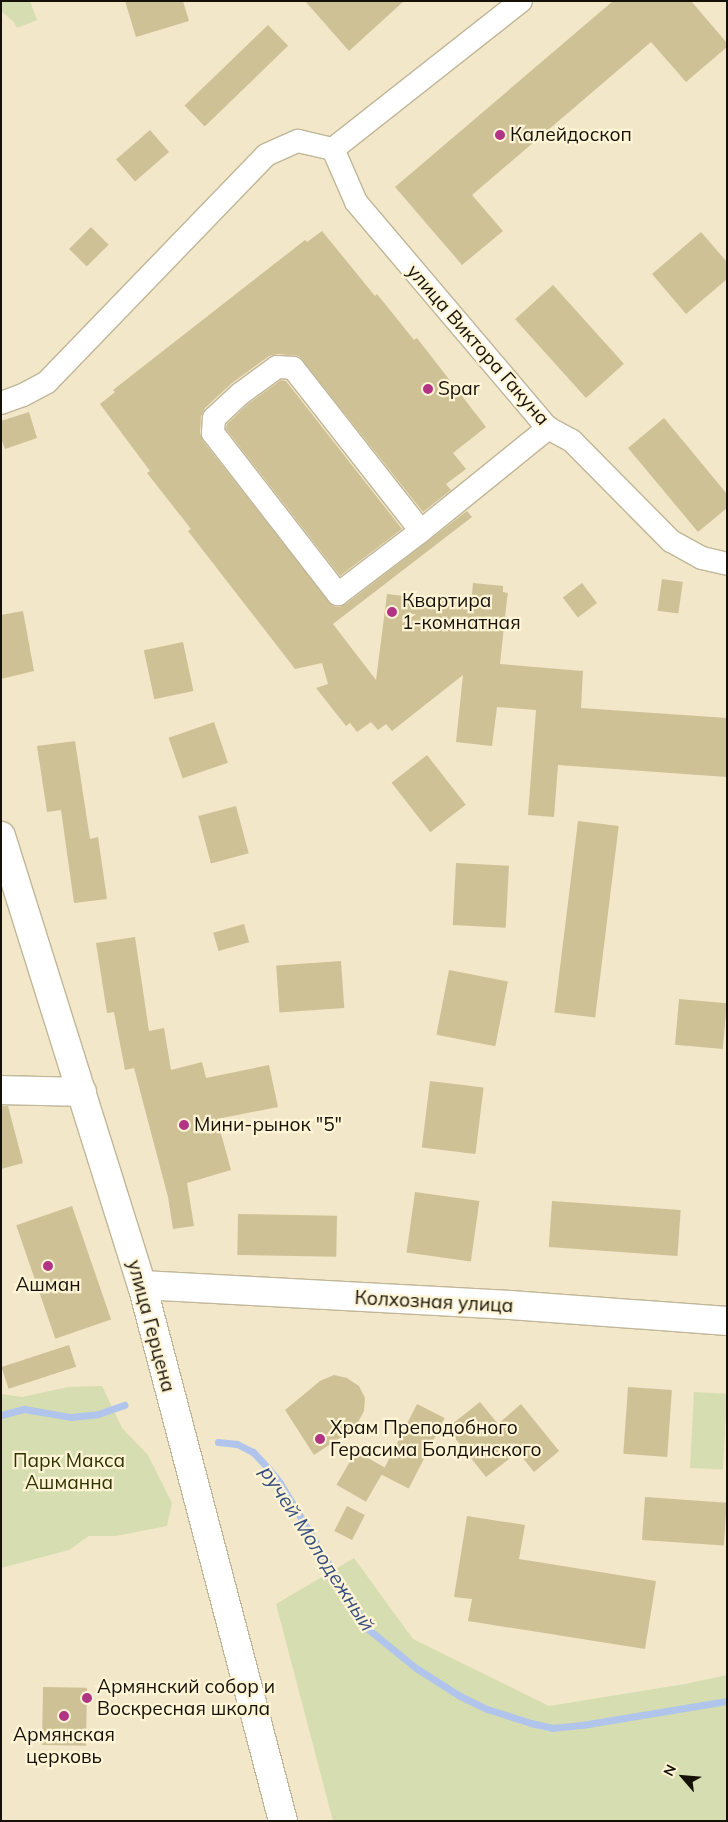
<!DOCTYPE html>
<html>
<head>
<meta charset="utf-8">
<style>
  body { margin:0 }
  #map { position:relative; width:728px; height:1822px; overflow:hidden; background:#f2e7c8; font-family:Mulish,sans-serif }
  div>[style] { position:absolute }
  .green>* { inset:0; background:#d6ddb1; transform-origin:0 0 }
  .stream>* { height:7px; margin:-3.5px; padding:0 3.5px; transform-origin:3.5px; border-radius:3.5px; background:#b1c5ec }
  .building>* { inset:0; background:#cfc196; transform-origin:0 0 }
  .roads { filter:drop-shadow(1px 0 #c0b698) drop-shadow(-1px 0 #c0b698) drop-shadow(0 1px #c0b698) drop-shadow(0 -1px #c0b698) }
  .minor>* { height:22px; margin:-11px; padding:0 11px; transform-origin:11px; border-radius:11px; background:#fff }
  .tertiary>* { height:28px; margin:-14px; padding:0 14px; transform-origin:14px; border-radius:14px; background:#fff }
  .secondary>* { height:28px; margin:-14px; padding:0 14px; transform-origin:14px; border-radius:14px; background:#fff }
  .dots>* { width:14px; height:14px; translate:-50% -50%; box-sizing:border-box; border:2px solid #fff4d5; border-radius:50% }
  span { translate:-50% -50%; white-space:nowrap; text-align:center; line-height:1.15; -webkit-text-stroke:4.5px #fff4d5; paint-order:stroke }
  .poi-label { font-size:19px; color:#151107 }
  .left { translate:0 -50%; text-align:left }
  .street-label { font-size:19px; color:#151107 }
  .park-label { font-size:19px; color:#2f3300 }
  .water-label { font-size:20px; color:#344d7f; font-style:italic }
  .frame { position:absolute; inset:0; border:2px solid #151107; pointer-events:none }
  .north { position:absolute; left:658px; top:1752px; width:50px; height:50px; -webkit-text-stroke:4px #fff4d5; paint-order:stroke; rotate:297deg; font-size:14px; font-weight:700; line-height:20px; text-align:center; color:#151107 }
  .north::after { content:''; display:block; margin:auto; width:18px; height:22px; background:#151107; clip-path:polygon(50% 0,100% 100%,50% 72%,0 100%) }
</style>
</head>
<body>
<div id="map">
  <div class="green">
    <i style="clip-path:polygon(1px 1px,30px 1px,37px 20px,17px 28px,14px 22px,1px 11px)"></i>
    <i style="clip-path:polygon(102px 1386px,122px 1428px,148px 1455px,172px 1503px,167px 1526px,116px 1536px,89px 1536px,69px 1550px,1px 1568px,1px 1394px,22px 1397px,68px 1387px)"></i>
    <i style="left:694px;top:1392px;width:33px;height:76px;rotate:3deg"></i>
    <i style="clip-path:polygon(354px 1558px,413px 1639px,549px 1706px,685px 1684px,727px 1675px,727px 1821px,333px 1821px,276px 1604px)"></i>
  </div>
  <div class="stream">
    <i style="left:1px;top:1415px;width:24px;rotate:-15deg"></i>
    <i style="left:24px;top:1409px;width:48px;rotate:9.7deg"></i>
    <i style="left:71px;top:1417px;width:27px;rotate:-6deg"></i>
    <i style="left:98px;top:1414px;width:28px;rotate:-19deg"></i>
    <i style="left:218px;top:1442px;width:19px;rotate:6deg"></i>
    <i style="left:237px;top:1444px;width:18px;rotate:27deg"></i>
    <i style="left:253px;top:1452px;width:22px;rotate:47deg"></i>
    <i style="left:268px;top:1468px;width:19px;rotate:51deg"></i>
    <i style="left:280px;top:1483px;width:170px;rotate:58.9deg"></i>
    <i style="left:368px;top:1629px;width:62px;rotate:39.1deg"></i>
    <i style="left:416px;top:1668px;width:52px;rotate:32.5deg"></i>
    <i style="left:460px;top:1696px;width:30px;rotate:26deg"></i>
    <i style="left:487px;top:1709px;width:46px;rotate:17.7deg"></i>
    <i style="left:531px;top:1723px;width:22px;rotate:13deg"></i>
    <i style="left:552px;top:1728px;width:30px;rotate:-6deg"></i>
    <i style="left:582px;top:1725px;width:147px;rotate:-9.4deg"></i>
  </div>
  <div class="building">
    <i style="clip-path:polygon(125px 1px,183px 1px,189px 21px,136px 37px)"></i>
    <i style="clip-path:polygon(305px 1px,404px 1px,349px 51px)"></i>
    <i style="clip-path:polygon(613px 1px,691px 1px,727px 43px,727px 47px,686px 82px,651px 42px,472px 195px,503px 231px,462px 265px,395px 187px)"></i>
    <i style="left:268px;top:25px;width:29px;height:116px;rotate:46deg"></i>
    <i style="left:150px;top:130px;width:29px;height:45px;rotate:49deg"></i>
    <i style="left:91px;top:227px;width:25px;height:31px;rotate:45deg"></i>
    <i style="clip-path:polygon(322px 231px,375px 296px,377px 294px,414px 340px,417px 338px,486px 427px,453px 453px,466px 469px,446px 484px,451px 490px,423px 512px,299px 356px,278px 354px,269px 356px,232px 383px,205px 408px,201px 417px,200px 432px,203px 441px,333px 606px,339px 607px,346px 604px,467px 511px,472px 517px,333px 624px,376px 680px,387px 594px,471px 604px,473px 583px,503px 586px,503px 592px,508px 593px,507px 599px,500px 664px,583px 671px,581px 708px,727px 718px,727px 777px,558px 765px,554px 817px,528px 815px,536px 710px,497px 707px,492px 746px,456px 742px,463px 675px,392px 731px,386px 724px,378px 730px,371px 722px,357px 732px,350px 723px,346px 726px,316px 688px,328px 684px,322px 663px,295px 669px,188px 531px,191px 529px,147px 473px,150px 471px,100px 404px,115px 392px,113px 390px,305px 240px,307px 242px)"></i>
    <i style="clip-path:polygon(701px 232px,727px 262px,727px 279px,686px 314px,652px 274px)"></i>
    <i style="left:553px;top:285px;width:106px;height:51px;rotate:48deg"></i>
    <i style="clip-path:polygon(281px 380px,286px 381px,402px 529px,340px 576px,226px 429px,227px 424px,248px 404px)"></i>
    <i style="clip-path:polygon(29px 412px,37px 438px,5px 449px,1px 438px,1px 421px)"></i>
    <i style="clip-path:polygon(664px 418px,727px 494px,727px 508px,698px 532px,628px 448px)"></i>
    <i style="left:662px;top:579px;width:21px;height:32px;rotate:8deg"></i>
    <i style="left:582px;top:583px;width:25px;height:24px;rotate:53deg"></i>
    <i style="clip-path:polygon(23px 611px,34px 671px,1px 679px,1px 615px)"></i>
    <i style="left:183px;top:642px;width:50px;height:40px;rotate:78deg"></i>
    <i style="left:214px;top:722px;width:43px;height:48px;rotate:71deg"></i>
    <i style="clip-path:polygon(75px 741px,90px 839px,98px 837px,107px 899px,74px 903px,61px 810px,47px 812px,37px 746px)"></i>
    <i style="left:427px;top:755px;width:63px;height:45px;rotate:52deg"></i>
    <i style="left:236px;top:806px;width:49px;height:39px;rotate:75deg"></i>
    <i style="left:578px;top:821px;width:41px;height:193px;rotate:7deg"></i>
    <i style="left:456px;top:863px;width:53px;height:62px;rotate:3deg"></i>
    <i style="left:244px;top:924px;width:19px;height:32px;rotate:74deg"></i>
    <i style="clip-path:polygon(135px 937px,149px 1031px,164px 1028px,171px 1070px,202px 1062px,206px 1078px,269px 1065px,278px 1107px,217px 1119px,231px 1170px,187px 1183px,194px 1226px,173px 1229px,168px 1197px,134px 1068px,125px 1070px,114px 1012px,107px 1013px,96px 943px)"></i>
    <i style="left:341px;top:961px;width:47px;height:65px;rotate:86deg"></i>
    <i style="left:449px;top:970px;width:60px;height:66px;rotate:11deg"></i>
    <i style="left:679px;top:999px;width:48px;height:46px;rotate:5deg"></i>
    <i style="left:430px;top:1081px;width:54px;height:67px;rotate:7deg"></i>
    <i style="clip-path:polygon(1px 1106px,8px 1106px,23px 1163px,1px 1169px)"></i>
    <i style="left:415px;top:1192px;width:65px;height:61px;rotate:8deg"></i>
    <i style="left:552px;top:1201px;width:129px;height:46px;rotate:4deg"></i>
    <i style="left:72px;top:1206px;width:120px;height:59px;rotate:71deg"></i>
    <i style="left:238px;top:1214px;width:99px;height:41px;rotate:1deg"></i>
    <i style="left:69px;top:1345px;width:23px;height:71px;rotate:72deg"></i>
    <i style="clip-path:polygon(334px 1375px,347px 1378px,359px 1386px,365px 1398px,364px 1411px,355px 1428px,314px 1455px,285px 1410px,320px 1381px)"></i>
    <i style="left:628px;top:1387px;width:44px;height:67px;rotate:4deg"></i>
    <i style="clip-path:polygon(480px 1402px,498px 1424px,521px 1404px,559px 1451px,534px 1472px,518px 1452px,486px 1477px,447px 1428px)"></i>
    <i style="left:417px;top:1404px;width:31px;height:79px;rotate:27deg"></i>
    <i style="left:356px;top:1451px;width:34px;height:39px;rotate:30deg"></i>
    <i style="left:645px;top:1497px;width:82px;height:43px;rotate:4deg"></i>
    <i style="left:347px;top:1506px;width:20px;height:28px;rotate:27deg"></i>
    <i style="clip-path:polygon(467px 1516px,525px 1525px,519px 1559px,656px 1581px,645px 1649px,468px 1621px,472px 1599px,454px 1597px)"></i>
    <i style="left:43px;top:1687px;width:44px;height:58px;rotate:1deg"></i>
  </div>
  <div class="roads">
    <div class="minor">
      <i style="left:333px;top:149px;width:58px;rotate:66.5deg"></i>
      <i style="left:356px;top:202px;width:297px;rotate:49.7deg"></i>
      <i style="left:548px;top:428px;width:27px;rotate:28deg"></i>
      <i style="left:572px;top:441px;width:141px;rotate:45.3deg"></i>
      <i style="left:671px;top:541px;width:35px;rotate:29deg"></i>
      <i style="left:702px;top:558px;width:26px;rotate:13deg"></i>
      <i style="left:333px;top:149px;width:239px;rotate:-38.2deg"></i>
      <i style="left:1px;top:403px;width:23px;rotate:-20deg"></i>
      <i style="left:23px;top:395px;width:27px;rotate:-28deg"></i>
      <i style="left:47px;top:382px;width:315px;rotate:-46deg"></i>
      <i style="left:266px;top:155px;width:35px;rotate:-24deg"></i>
      <i style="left:298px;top:141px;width:36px;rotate:13deg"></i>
      <i style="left:421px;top:531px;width:207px;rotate:-128.1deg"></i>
      <i style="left:293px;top:368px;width:16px;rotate:-176deg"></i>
      <i style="left:277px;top:367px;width:46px;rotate:143.9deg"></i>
      <i style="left:240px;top:394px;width:35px;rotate:137deg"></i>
      <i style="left:214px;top:418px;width:15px;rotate:94deg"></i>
      <i style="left:213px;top:433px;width:204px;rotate:52.2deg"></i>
      <i style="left:338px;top:594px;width:104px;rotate:-37.2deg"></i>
      <i style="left:421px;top:531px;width:164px;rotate:-39deg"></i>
    </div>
    <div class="tertiary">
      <i style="left:1px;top:1090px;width:81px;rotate:1.4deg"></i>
      <i style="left:142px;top:1285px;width:369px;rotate:3.1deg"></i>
      <i style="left:510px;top:1305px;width:218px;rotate:4.2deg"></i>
    </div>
    <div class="secondary">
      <i style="left:1px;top:836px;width:471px;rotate:72.6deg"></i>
      <i style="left:142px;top:1285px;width:554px;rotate:75.26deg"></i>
    </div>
  </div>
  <div class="dots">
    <i style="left:500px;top:135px;background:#b23484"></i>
    <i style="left:428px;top:389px;background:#b23484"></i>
    <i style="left:392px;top:612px;background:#b23484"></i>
    <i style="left:184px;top:1125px;background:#b23484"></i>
    <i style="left:48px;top:1266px;background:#b23484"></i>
    <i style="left:320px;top:1439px;background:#b23484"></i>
    <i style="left:87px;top:1698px;background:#b23484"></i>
    <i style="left:64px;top:1716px;background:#b23484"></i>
  </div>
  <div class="poi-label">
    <span class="left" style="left:510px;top:135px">Калейдоскоп</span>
    <span class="left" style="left:438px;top:389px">Spar</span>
    <span class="left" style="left:402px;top:612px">Квартира<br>1-комнатная</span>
    <span class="left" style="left:194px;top:1125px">Мини-рынок "5"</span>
    <span style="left:48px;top:1285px">Ашман</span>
    <span class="left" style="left:330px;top:1439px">Храм Преподобного<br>Герасима Болдинского</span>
    <span class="left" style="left:97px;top:1698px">Армянский собор и<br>Воскресная школа</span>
    <span style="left:64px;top:1746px">Армянская<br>церковь</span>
  </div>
  <div class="street-label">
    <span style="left:478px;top:345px;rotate:49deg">улица Виктора Гакуна</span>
    <span style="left:434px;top:1302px;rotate:3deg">Колхозная улица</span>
    <span style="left:151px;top:1326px;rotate:75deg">улица Герцена</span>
  </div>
  <div class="park-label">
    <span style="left:69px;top:1472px">Парк Макса<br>Ашманна</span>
  </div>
  <div class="water-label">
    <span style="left:318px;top:1548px;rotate:57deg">ручей Молодежный</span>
  </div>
  <div class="frame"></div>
  <div class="north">N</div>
</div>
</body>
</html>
